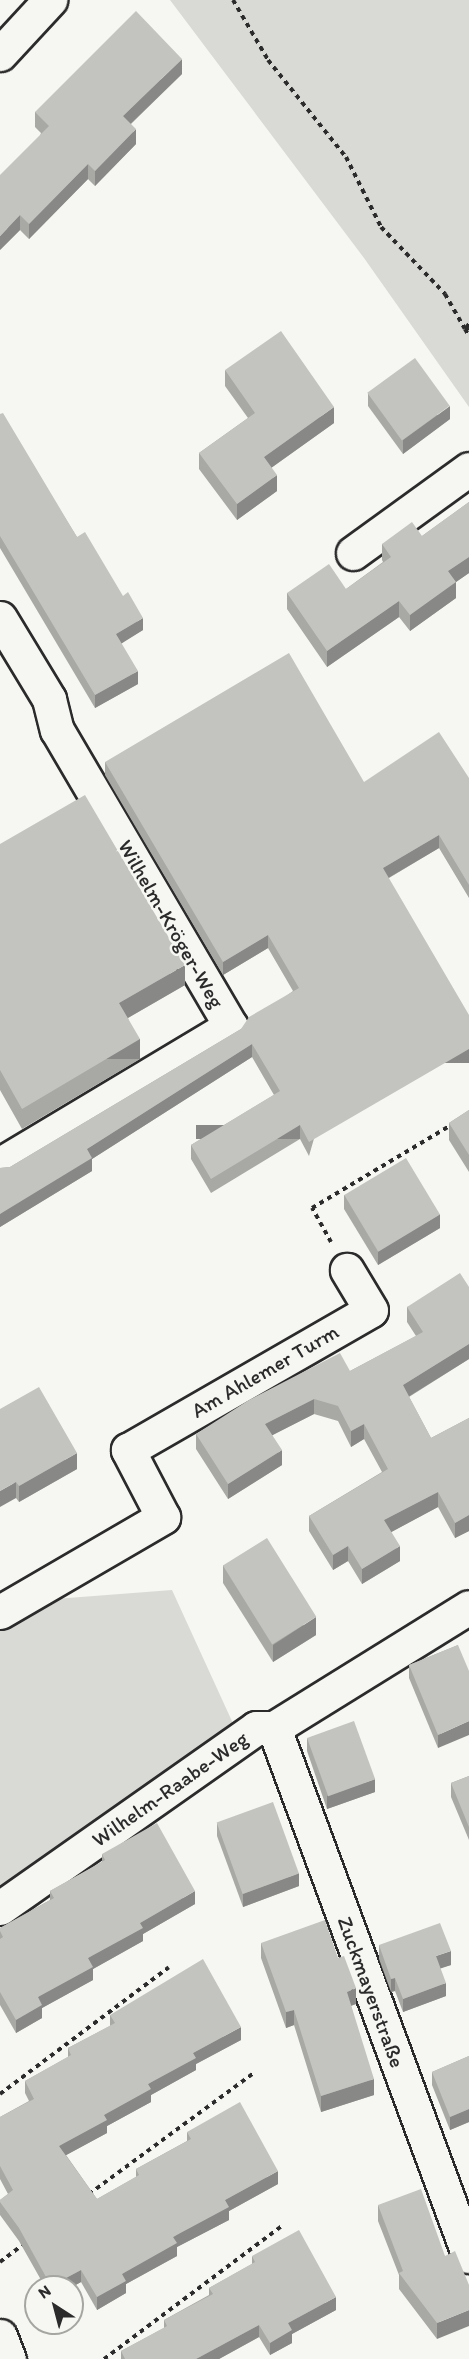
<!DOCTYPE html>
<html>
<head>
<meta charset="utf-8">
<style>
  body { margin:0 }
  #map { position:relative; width:469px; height:2359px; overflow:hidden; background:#f6f6f2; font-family:Itim,sans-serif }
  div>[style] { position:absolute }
  .green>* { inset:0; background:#d9d9d5 }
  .path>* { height:4px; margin-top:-2px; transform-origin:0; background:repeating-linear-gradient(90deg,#2b2b2b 0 4.5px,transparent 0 9px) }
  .roads { filter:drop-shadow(2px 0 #2b2b2b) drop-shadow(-2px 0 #2b2b2b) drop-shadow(0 2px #2b2b2b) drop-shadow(0 -2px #2b2b2b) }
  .minor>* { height:33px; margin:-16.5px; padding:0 16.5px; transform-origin:16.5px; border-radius:16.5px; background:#f6f6f2 }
  .wall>* { inset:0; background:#a8a8a5 }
  .shaded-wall>* { inset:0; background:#888886; transform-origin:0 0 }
  .building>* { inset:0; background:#c3c3c0; transform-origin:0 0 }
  span { translate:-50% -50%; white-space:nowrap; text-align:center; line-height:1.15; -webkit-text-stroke:5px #f6f6f2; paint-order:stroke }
  .street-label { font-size:21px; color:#2b2b2b }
  .north { position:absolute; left:24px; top:2275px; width:60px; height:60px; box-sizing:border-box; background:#f6f6f2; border:2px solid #a5a5a2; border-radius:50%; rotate:324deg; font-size:16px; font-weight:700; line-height:24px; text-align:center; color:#2b2b2b }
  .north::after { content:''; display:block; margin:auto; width:21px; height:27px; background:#2b2b2b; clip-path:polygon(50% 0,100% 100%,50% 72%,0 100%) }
</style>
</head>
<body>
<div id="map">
  <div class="green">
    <i style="clip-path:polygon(170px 0,469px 0,469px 407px,364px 258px)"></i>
    <i style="clip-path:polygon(172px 1590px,236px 1730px,0 1890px,0 1630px,55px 1599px)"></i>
  </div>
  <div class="path">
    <i style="left:233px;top:0;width:69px;rotate:59.7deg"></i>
    <i style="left:268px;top:60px;width:124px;rotate:51.2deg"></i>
    <i style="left:346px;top:157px;width:78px;rotate:63.4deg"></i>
    <i style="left:381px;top:227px;width:93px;rotate:46.3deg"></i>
    <i style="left:445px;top:294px;width:40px;rotate:60.3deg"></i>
    <i style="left:465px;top:329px;width:4px;rotate:-14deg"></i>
    <i style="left:469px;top:324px;width:6px;rotate:129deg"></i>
    <i style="left:465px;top:329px;width:8px;rotate:60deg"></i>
    <i style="left:331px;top:1242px;width:39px;rotate:-119deg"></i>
    <i style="left:312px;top:1208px;width:164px;rotate:-30.8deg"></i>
    <i style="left:0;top:2094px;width:211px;rotate:-36.9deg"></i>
    <i style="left:89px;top:2194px;width:206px;rotate:-36.3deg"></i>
    <i style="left:0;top:2262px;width:30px;rotate:-37deg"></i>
    <i style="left:104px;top:2359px;width:222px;rotate:-36.8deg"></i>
  </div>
  <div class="roads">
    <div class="minor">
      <i style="left:0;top:54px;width:74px;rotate:-47.2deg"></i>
      <i style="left:353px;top:553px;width:143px;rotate:-35.9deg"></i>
      <i style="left:0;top:618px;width:95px;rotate:58.8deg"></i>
      <i style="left:49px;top:699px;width:32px;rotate:76deg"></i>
      <i style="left:57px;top:730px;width:343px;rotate:59.6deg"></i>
      <i style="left:231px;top:1026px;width:269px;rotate:149.1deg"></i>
      <i style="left:0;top:1612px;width:189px;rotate:-30.2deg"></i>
      <i style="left:163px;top:1517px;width:76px;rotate:-117.6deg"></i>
      <i style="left:128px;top:1450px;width:280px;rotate:-29.9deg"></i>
      <i style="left:371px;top:1310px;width:47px;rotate:-121deg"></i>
      <i style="left:274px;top:1728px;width:563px;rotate:69.73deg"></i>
      <i style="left:0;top:1908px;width:313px;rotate:-35.1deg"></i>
      <i style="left:256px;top:1728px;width:18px"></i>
      <i style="left:274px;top:1728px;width:229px;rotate:-31.8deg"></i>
      <i style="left:0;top:2336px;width:25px;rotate:69deg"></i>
    </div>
  </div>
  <div class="wall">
    <i style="clip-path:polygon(182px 74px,131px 124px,136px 144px,95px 186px,88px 179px,29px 239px,20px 230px,0 250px,41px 133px,35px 127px,35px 112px)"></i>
    <i style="clip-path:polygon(225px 370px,334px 423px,271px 468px,277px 491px,237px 520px,199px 469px,199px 453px,248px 418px,225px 386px)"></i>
    <i style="clip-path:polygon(368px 393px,450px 419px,403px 454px,368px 406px)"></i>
    <i style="clip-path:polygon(0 414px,77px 537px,143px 630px,121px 643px,138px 684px,95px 708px,0 548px)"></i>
    <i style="clip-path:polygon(469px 502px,469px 573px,456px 582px,456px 598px,410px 631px,399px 617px,327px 667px,287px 609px,287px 593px,346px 589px,383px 562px,382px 560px,382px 544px,422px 536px)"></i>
    <i style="clip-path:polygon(105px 762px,364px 782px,469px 778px,469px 898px,439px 848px,389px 878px,309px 1156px,300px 1139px,211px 1193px,191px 1159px,191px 1145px,274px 1095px,252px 1057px,92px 1159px,92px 1171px,0 1227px,0 1168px,10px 1167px,241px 1029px,293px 991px,268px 948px,223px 975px,105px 775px)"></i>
    <i style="clip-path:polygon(0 844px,185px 985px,128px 1018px,140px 1059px,22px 1129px,0 1090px)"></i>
    <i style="clip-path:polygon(469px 1110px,469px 1172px,449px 1140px,449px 1123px)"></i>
    <i style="clip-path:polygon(344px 1195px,440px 1228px,378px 1265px,344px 1209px)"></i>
    <i style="clip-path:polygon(469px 1287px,469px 1359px,409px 1397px,431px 1438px,469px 1418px,469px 1531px,455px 1538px,438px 1507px,391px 1532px,400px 1561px,362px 1584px,348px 1561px,333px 1570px,309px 1531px,309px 1516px,382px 1472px,364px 1439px,351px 1447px,338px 1421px,314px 1414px,272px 1435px,282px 1465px,228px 1499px,196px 1449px,196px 1434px,350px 1371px,416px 1336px,407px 1322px,407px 1307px)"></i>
    <i style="clip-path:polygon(0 1409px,77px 1469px,19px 1502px,16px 1498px)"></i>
    <i style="clip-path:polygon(223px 1565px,316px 1635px,273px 1662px,223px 1583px)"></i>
    <i style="clip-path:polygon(458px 1645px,438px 1748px,409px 1678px,409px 1665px)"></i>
    <i style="clip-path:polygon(307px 1738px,375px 1792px,327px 1809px,307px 1751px)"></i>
    <i style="clip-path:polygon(469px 1776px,469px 1840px,451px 1797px,451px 1783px)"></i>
    <i style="clip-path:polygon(217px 1823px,299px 1886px,243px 1907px,217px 1836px)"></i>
    <i style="clip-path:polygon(102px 1854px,195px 1904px,143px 1934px,143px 1941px,93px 1969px,93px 1980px,42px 2008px,42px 2018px,16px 2033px,0 2005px,0 1928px,50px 1900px,50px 1891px,102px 1862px)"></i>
    <i style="clip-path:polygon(261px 1943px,338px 1958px,356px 2004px,351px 2006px,374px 2095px,321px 2112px,294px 2025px,286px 2028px,261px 1958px)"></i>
    <i style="clip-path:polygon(379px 1945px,451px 1965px,440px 1968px,446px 1996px,403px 2012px,395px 1991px,391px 1992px,379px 1959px)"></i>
    <i style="clip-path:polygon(110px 2015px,241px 2040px,196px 2064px,196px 2070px,151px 2095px,151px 2102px,107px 2126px,107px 2133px,66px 2155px,97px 2199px,136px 2177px,136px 2169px,187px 2141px,187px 2132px,278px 2184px,229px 2211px,229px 2220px,177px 2247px,177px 2256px,126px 2284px,126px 2293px,97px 2310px,81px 2282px,72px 2287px,45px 2287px,19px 2241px,0 2215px,0 2200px,8px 2194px,0 2179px,0 2117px,29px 2101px,25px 2093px,25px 2081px,68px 2057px,68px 2048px,110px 2026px)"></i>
    <i style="clip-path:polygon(469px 2056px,469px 2122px,450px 2130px,432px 2085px,432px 2072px)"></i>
    <i style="clip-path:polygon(378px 2205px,445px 2256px,437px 2339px,399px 2289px,399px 2275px,378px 2221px)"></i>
    <i style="clip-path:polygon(252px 2256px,336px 2310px,292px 2334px,292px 2343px,270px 2355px,259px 2337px,219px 2359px,121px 2359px,121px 2351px,164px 2328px,164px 2320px,209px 2295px,209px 2288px,252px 2264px)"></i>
  </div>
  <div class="shaded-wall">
    <i style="clip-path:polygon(182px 59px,182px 74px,123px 131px,123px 116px)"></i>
    <i style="clip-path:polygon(136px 129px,136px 144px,95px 186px,95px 171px)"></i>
    <i style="clip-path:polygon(88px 164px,88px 179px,29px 239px,29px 224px)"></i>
    <i style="clip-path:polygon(20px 215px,20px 230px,0 250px,0 236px)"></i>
    <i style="clip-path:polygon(450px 406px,450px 419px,403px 454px,403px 440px)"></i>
    <i style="clip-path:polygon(334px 407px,334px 423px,264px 473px,264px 457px)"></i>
    <i style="clip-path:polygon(277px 475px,277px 491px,237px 520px,237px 504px)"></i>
    <i style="clip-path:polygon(469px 557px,469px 573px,456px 582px,456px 598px,410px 631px,410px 615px,448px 571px)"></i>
    <i style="clip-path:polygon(399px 601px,399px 617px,327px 667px,327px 651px)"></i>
    <i style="clip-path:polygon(143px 618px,143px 630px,116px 647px,116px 634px)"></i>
    <i style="clip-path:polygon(138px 671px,138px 684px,95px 708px,95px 695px)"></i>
    <i style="clip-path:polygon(439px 835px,439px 848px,383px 881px,383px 868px)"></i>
    <i style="clip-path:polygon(268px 935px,268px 948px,223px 975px,223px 962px)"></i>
    <i style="clip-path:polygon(185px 965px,185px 985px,119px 1023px,119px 1003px)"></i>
    <i style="left:140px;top:1039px;width:20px;height:137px;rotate:90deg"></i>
    <i style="clip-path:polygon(252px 1044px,252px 1057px,92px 1159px,92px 1171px,0 1227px,0 1214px,87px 1149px)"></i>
    <i style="left:469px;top:1049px;width:14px;height:185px;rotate:90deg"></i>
    <i style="left:300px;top:1125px;width:14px;height:104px;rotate:90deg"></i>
    <i style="clip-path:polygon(440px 1214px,440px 1228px,378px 1265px,378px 1251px)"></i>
    <i style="clip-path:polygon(469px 1344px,469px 1359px,403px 1400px,403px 1385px)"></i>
    <i style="clip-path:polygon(314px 1399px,314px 1414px,265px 1439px,265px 1424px)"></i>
    <i style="clip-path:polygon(364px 1424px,364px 1439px,351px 1447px,351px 1431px)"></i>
    <i style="clip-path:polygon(282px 1450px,282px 1465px,228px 1499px,228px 1484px)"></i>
    <i style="clip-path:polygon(77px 1453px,77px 1469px,19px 1502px,19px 1486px)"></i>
    <i style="clip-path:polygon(16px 1482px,16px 1498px,0 1507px,0 1491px)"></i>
    <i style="clip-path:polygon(438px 1492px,438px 1507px,384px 1536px,384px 1520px)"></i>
    <i style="clip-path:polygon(469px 1515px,469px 1531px,455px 1538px,455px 1523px)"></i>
    <i style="clip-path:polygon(348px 1546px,348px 1561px,333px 1570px,333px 1555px)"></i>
    <i style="clip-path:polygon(400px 1546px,400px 1561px,362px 1584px,362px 1569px)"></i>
    <i style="clip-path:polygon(316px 1617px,316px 1635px,273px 1662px,273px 1645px)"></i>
    <i style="clip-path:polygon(469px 1721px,469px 1735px,438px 1748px,438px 1735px)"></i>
    <i style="clip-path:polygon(375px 1779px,375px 1792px,327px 1809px,327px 1796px)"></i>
    <i style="clip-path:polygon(299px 1873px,299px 1886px,243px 1907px,243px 1894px)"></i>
    <i style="clip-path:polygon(195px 1891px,195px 1904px,143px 1934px,143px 1941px,93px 1969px,93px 1980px,42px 2008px,42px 2018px,16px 2033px,16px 2020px,38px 1997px,88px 1958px,140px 1923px)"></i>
    <i style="clip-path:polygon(451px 1951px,451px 1965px,436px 1970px,436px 1956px)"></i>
    <i style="clip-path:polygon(395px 1978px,395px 1991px,391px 1992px,391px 1979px)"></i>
    <i style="clip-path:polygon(446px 1983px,446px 1996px,403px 2012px,403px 1999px)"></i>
    <i style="clip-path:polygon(356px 1988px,356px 2004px,347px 2007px,347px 1992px)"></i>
    <i style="clip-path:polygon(294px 2010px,294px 2025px,286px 2028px,286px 2012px)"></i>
    <i style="clip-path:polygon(241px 2027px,241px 2040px,196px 2064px,196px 2070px,151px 2095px,151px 2102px,107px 2126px,107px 2133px,59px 2159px,59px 2146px,193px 2053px)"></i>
    <i style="clip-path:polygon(374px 2079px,374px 2095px,321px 2112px,321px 2096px)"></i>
    <i style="clip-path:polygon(469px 2109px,469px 2122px,450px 2130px,450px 2117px)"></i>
    <i style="clip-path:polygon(278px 2171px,278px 2184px,229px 2211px,229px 2220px,177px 2247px,177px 2256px,126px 2284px,126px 2293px,97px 2310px,97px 2297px,122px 2274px,225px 2200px)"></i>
    <i style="clip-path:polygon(81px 2270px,81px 2282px,72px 2287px,51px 2287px,51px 2286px)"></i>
    <i style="clip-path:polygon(336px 2297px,336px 2310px,292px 2334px,292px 2343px,270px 2355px,270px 2343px,288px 2323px)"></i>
    <i style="clip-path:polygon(469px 2310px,469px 2326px,437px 2339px,437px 2323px)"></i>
    <i style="clip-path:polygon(259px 2325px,259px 2337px,219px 2359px,196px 2359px)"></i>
  </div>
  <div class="building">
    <i style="clip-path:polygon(136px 11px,182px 59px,123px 116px,136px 129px,95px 171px,88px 164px,29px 224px,20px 215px,0 236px,0 175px,49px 126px,35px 112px)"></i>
    <i style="clip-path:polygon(281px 331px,334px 407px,264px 457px,277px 475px,237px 504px,199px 453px,255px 413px,225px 370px)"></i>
    <i style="left:415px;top:358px;width:59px;height:59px;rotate:54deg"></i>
    <i style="clip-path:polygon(3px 413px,77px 537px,85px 532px,123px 596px,128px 592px,143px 618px,116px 634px,138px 671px,95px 695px,0 536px,0 414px)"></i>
    <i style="clip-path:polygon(469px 502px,469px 557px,448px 571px,456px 582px,410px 615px,399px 601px,327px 651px,287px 593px,329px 564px,346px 589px,391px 557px,382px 544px,412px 522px,422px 536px)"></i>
    <i style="clip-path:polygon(289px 653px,364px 782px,439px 732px,469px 778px,469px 885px,439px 835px,383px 868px,469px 1015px,469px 1049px,309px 1142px,300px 1125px,211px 1179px,191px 1145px,280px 1091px,252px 1044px,87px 1149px,92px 1158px,0 1214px,0 1168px,10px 1167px,241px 1029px,249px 1017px,299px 988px,268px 935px,223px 962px,105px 762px)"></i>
    <i style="clip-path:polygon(85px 795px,185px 965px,119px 1003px,140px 1039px,22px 1109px,0 1070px,0 844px)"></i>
    <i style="clip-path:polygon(469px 1110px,469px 1155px,449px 1123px)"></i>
    <i style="left:406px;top:1158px;width:66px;height:72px;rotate:59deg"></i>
    <i style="clip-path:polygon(460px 1273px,469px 1287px,469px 1344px,403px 1385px,431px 1438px,469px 1418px,469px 1515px,455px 1523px,438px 1492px,384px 1520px,400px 1546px,362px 1569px,348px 1546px,333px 1555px,309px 1516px,388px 1469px,364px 1424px,351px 1431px,338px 1406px,314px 1399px,265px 1424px,282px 1450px,228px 1484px,196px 1434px,249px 1400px,340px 1353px,350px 1371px,423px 1332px,407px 1307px)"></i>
    <i style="clip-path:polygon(39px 1387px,77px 1453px,19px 1486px,16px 1482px,0 1491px,0 1409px)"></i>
    <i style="left:267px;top:1538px;width:93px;height:52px;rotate:58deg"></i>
    <i style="clip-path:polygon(458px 1645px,469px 1671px,469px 1721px,438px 1735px,409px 1665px)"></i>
    <i style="left:354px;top:1721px;width:62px;height:50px;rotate:70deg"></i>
    <i style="clip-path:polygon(469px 1776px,469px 1827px,451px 1783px)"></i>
    <i style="left:273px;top:1802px;width:76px;height:60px;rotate:70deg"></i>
    <i style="clip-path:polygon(157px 1823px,195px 1891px,140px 1923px,143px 1928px,88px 1958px,93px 1967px,38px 1997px,42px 2005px,16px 2020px,0 1992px,0 1939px,3px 1937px,0 1931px,0 1928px,54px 1898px,50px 1891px,105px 1860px,102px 1854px)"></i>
    <i style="clip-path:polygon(325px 1920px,338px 1958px,344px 1956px,356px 1988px,347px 1992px,374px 2079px,321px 2096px,294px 2010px,286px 2012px,261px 1943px)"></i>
    <i style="clip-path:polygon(440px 1923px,451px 1951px,436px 1956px,446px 1983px,403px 1999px,395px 1978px,391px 1979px,379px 1945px)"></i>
    <i style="clip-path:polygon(203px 1959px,241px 2027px,193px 2053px,196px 2058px,148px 2084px,151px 2089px,104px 2115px,107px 2120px,59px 2146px,97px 2199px,139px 2175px,136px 2169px,191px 2139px,187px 2132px,240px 2102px,278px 2171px,225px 2200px,229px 2207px,173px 2237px,177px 2243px,122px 2274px,126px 2281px,97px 2297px,81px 2270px,51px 2286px,19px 2228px,0 2202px,0 2200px,13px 2190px,0 2166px,0 2117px,34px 2099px,25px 2081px,71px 2055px,68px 2048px,115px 2023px,110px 2015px)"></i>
    <i style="clip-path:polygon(469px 2056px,469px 2109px,450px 2117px,432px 2072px)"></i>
    <i style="clip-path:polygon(421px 2189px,445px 2256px,455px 2251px,469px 2285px,469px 2310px,437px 2323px,399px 2273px,403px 2271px,378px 2205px)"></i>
    <i style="clip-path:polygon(299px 2230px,336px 2297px,288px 2323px,292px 2330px,270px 2343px,259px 2325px,196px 2359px,125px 2359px,121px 2351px,167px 2326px,164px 2320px,213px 2294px,209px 2288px,255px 2262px,252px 2256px)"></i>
  </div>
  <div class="street-label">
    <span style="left:171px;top:924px;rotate:60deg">Wilhelm-Kröger-Weg</span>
    <span style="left:265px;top:1371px;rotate:-30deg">Am Ahlemer Turm</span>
    <span style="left:170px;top:1789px;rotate:-35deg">Wilhelm-Raabe-Weg</span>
    <span style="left:371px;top:1992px;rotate:70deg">Zuckmayerstraße</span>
  </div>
  <div class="north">N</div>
</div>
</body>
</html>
